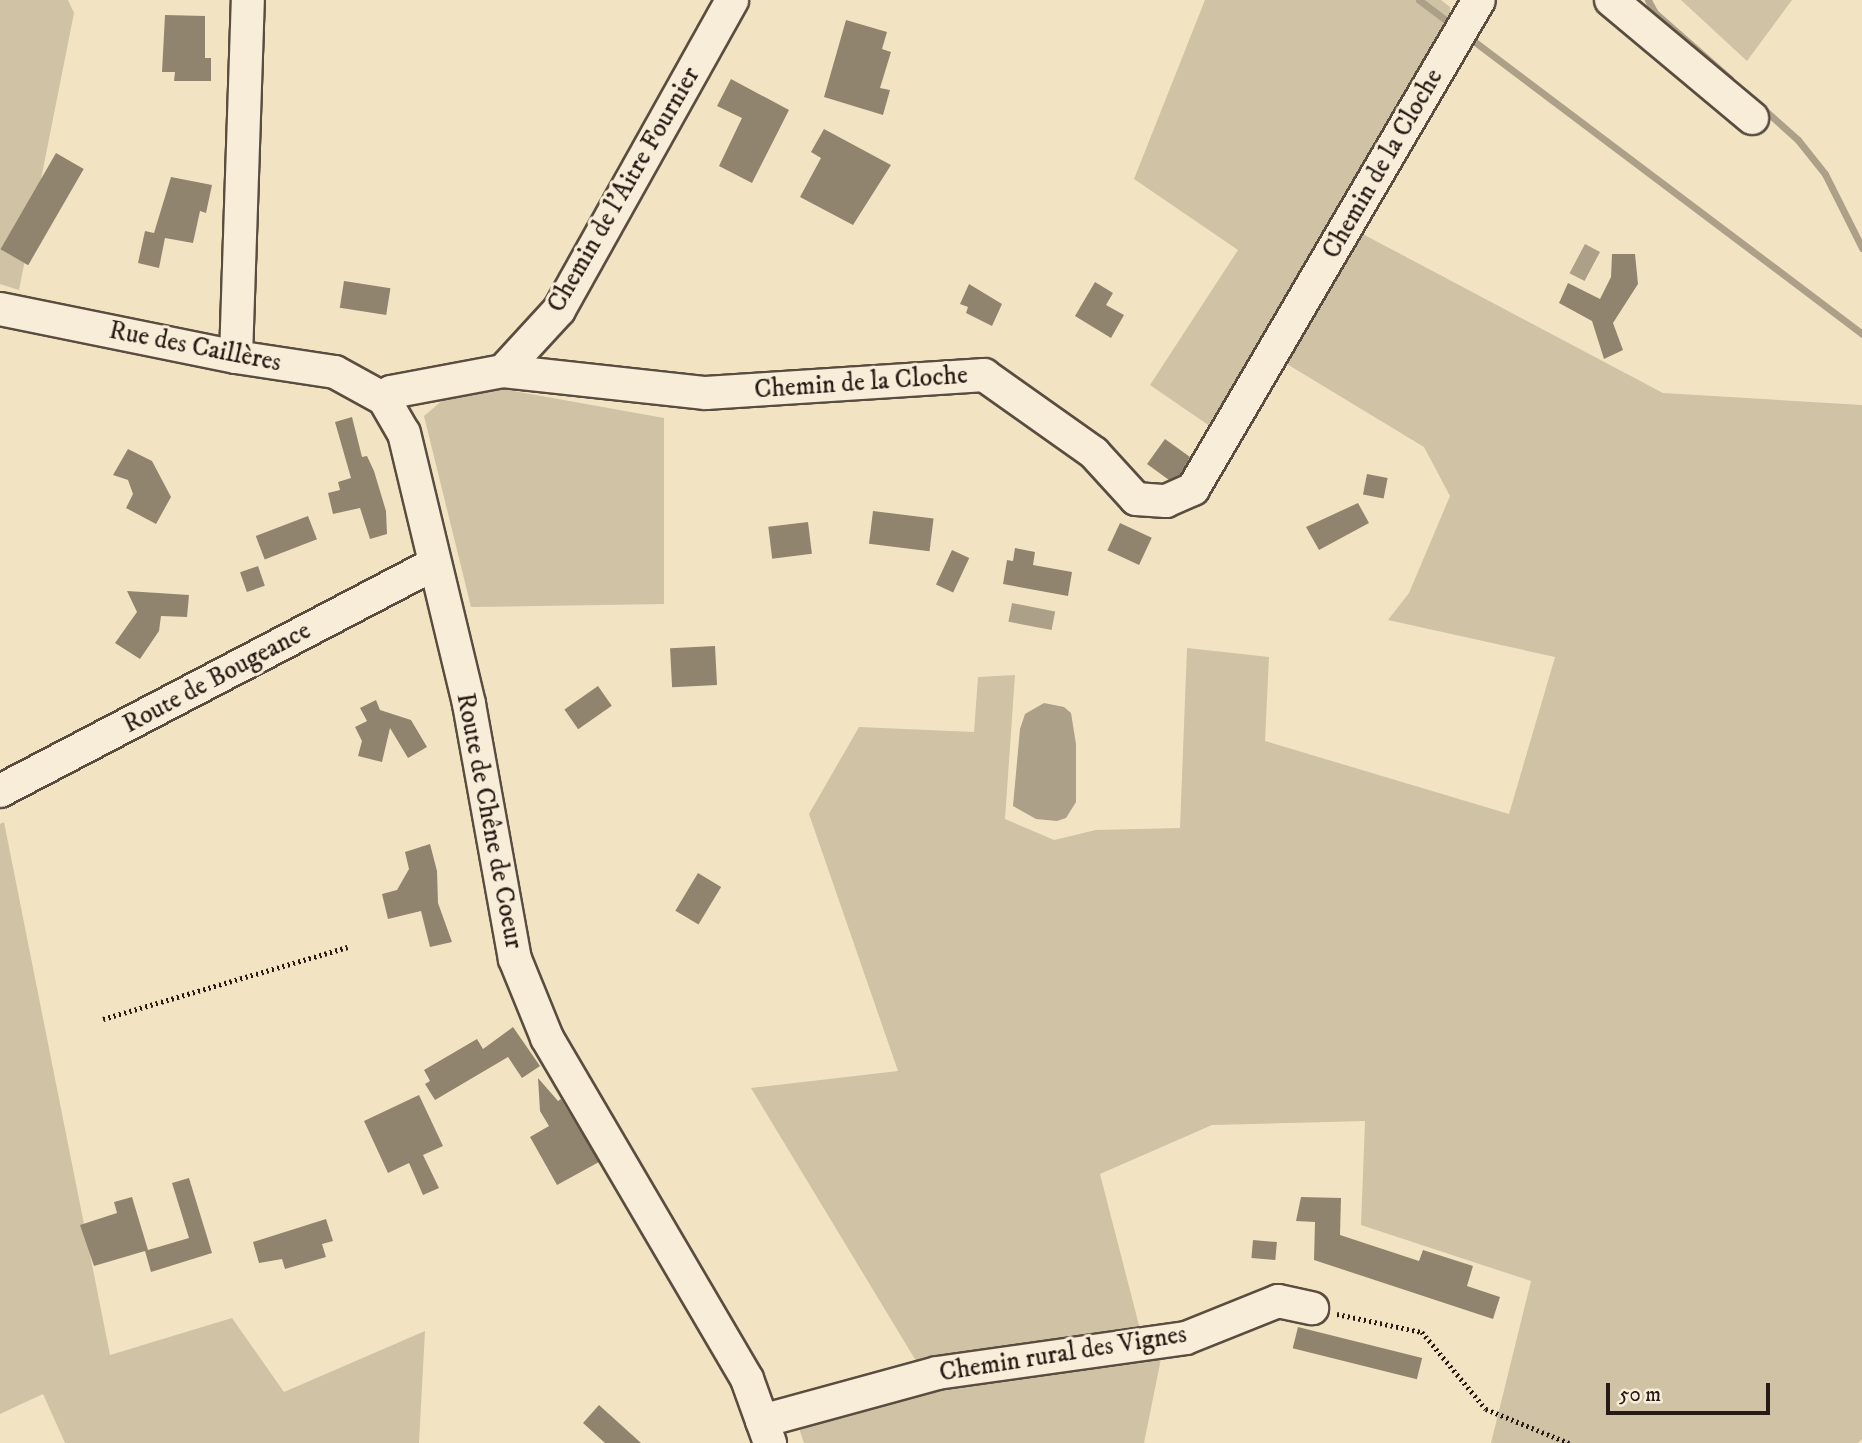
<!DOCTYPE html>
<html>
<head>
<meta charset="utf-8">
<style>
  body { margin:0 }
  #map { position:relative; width:1862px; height:1443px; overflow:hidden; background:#f2e4c3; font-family:"IM FELL DW Pica",serif }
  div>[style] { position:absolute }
  .green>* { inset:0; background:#cfc2a5 }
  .water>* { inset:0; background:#ada088; transform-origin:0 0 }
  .stream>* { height:7px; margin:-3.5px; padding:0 3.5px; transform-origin:3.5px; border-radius:3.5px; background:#ada088 }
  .building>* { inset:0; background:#91846f; transform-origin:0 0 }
  .path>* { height:4.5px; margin-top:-2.25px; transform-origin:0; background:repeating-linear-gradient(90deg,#271b15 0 2px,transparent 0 5.5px) }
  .roads { filter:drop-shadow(2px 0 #5a4d40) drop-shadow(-2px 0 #5a4d40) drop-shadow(0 2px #5a4d40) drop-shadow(0 -2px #5a4d40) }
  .minor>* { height:32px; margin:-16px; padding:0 16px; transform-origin:16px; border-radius:16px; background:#f7edd8 }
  span { translate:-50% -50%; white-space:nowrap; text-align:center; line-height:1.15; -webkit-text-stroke:6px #f7edd8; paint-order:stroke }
  .street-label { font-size:26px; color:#271b15 }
  .scale { position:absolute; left:1606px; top:1383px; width:164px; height:32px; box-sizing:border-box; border:4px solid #271b15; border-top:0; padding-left:9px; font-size:21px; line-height:24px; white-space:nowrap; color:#271b15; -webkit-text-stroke:5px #f7edd8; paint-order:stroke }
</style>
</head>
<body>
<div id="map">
  <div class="green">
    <i style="clip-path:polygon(0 0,68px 0,74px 13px,19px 290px,0 284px)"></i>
    <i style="clip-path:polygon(1205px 0,1441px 0,1450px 7px,1452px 51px,1357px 231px,1663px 393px,1862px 405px,1862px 1439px,1858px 1443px,1491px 1443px,1531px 1281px,1361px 1225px,1365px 1121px,1212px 1125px,1100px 1174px,1141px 1333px,1168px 1324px,1144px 1443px,804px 1443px,799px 1428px,933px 1389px,751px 1088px,898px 1071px,809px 814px,859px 727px,974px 732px,978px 677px,1015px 675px,1005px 819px,1054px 840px,1096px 830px,1180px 828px,1187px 648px,1269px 657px,1265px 741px,1509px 814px,1555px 657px,1388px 620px,1409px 593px,1450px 496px,1424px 447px,1257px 346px,1214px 429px,1150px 385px,1238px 250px,1134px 179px)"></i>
    <i style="clip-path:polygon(1681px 0,1792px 0,1747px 61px)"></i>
    <i style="clip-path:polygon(502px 389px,664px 418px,664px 604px,471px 607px,424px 416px,450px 394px)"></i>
    <i style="clip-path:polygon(4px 822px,110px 1355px,232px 1318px,284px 1392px,425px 1331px,419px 1443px,65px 1443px,43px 1394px,0 1414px,0 824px)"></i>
  </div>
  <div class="water">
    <i style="left:1585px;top:244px;width:17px;height:33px;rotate:28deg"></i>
    <i style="left:1012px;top:603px;width:44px;height:19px;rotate:11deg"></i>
    <i style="clip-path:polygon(1044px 703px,1064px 707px,1071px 713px,1076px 744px,1076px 802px,1066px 818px,1057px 821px,1036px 819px,1013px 806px,1020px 729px,1025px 714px)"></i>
  </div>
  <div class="stream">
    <i style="left:1419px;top:0;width:45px;rotate:36.9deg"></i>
    <i style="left:1648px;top:0;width:15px;rotate:62deg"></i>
    <i style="left:1655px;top:13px;width:100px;rotate:41.3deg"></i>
    <i style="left:1467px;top:36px;width:495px;rotate:37deg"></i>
    <i style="left:1759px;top:105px;width:52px;rotate:41.9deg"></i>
    <i style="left:1798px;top:140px;width:43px;rotate:51.5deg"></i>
    <i style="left:1825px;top:174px;width:83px;rotate:63.4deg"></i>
  </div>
  <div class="building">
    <i style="clip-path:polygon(165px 15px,205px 16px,205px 58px,211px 58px,211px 81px,174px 81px,175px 72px,162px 72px)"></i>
    <i style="clip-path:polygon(846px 20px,887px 32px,882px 49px,891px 52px,880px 88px,890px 90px,883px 115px,824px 97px)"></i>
    <i style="clip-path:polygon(731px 79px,789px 110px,752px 183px,719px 166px,742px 118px,717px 106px)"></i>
    <i style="clip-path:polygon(824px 129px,891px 165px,853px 225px,800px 197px,821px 158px,811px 152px)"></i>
    <i style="left:56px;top:153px;width:32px;height:111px;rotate:30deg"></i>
    <i style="clip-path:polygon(171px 177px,212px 185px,206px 213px,200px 211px,193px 243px,165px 238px,159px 268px,138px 263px,145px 231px,154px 233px)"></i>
    <i style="clip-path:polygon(1612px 254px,1635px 254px,1638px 284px,1613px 323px,1623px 350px,1604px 359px,1592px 321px,1559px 303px,1568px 283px,1600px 299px,1611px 277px)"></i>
    <i style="left:344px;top:281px;width:47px;height:27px;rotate:9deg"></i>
    <i style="clip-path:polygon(1095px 282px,1113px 293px,1106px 305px,1124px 315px,1111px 338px,1075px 316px)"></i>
    <i style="clip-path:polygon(969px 284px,1002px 304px,992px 326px,966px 313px,968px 307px,960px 304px)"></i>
    <i style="clip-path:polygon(352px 417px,362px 457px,367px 456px,374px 471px,386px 511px,387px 534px,370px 539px,360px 508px,333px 514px,328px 493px,340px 490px,338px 482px,351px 478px,335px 422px)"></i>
    <i style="clip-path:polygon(1165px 439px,1190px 457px,1180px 475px,1169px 480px,1147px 464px)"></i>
    <i style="clip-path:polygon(128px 449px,152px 461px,171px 497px,156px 524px,126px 508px,133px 494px,128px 480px,113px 475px)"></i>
    <i style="left:1367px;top:474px;width:21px;height:21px;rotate:11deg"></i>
    <i style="clip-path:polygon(1358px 503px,1369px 523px,1319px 550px,1306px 527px)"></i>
    <i style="left:873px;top:511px;width:61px;height:33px;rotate:7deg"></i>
    <i style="left:308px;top:516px;width:25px;height:56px;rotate:69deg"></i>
    <i style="left:808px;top:522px;width:32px;height:40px;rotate:83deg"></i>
    <i style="left:1120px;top:523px;width:35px;height:30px;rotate:25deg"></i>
    <i style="clip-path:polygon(1015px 548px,1035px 552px,1033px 565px,1072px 572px,1068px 596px,1003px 584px,1007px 560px,1013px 561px)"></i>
    <i style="left:952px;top:550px;width:19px;height:38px;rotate:25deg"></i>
    <i style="left:258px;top:566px;width:21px;height:19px;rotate:71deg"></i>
    <i style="clip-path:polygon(127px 591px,189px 595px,187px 617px,161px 616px,159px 631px,140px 659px,115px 643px,137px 612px)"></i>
    <i style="left:715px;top:646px;width:39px;height:45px;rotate:87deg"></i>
    <i style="left:598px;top:686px;width:24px;height:41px;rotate:55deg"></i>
    <i style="clip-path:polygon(376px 700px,380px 710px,411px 720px,427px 747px,408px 758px,390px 728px,382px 762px,358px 756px,362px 741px,355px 727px,367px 721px,360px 708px)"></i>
    <i style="clip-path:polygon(430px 844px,437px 871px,438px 903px,452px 942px,430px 947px,421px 911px,388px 919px,382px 894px,397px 890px,409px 869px,405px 852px)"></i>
    <i style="left:698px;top:873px;width:27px;height:44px;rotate:31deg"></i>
    <i style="clip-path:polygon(513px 1027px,540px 1066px,522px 1078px,508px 1057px,435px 1100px,425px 1084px,430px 1081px,424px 1070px,477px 1039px,483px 1049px)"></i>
    <i style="clip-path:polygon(538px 1078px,558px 1101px,561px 1099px,599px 1162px,557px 1185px,530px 1137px,549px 1126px,540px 1111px)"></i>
    <i style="clip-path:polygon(419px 1095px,443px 1146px,423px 1155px,439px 1188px,423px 1195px,409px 1163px,388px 1173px,364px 1121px)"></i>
    <i style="clip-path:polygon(189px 1178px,212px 1253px,151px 1272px,145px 1251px,94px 1266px,80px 1225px,117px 1213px,114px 1202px,132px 1197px,148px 1250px,189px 1238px,172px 1183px)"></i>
    <i style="clip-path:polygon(1301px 1197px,1341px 1198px,1340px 1235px,1419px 1261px,1423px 1250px,1473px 1266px,1467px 1286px,1500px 1297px,1493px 1319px,1314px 1260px,1315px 1222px,1296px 1221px)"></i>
    <i style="clip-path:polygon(326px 1219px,333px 1241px,322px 1244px,326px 1257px,285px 1269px,282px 1259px,259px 1263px,253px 1242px)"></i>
    <i style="left:1253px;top:1240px;width:24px;height:18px;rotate:5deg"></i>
    <i style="left:1298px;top:1327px;width:128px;height:22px;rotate:14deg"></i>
    <i style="clip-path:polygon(599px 1405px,641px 1443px,605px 1443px,583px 1423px)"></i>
  </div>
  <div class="path">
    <i style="left:103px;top:1019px;width:255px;rotate:-16.4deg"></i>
    <i style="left:1337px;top:1314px;width:87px;rotate:12deg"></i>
    <i style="left:1422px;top:1332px;width:100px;rotate:50.3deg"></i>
    <i style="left:1486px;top:1409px;width:90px;rotate:22.3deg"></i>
  </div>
  <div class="roads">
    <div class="minor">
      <i style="left:1611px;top:0;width:184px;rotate:39.9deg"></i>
      <i style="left:0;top:309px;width:241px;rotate:11.5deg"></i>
      <i style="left:236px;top:357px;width:100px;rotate:8.6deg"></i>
      <i style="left:335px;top:372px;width:56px;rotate:28.9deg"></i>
      <i style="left:236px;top:357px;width:357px;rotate:-88.1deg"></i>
      <i style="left:503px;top:371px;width:83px;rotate:-47.4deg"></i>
      <i style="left:559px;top:310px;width:355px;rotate:-60.8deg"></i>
      <i style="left:384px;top:399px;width:10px;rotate:-45deg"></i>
      <i style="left:391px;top:392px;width:114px;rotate:-10.6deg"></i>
      <i style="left:503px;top:371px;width:204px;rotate:6.2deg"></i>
      <i style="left:706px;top:393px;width:279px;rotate:-3.7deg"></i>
      <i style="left:984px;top:375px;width:135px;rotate:35.3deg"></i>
      <i style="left:1094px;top:453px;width:62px;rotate:47.6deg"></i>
      <i style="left:1136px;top:499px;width:30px;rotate:4deg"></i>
      <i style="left:1166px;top:501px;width:30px;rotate:-24deg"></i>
      <i style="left:1193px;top:489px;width:566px;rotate:-59.68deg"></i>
      <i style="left:384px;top:399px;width:39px;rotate:60deg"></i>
      <i style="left:404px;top:433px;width:279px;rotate:76.5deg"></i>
      <i style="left:469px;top:704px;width:259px;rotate:79.8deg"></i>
      <i style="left:515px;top:959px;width:85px;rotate:67.9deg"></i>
      <i style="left:547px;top:1038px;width:395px;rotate:59.6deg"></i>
      <i style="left:747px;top:1379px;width:68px;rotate:70.2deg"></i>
      <i style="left:0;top:791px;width:490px;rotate:-27.6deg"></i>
      <i style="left:762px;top:1421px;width:181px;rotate:-15.3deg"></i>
      <i style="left:937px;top:1373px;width:251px;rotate:-8deg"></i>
      <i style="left:1186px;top:1338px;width:99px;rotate:-21.9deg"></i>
      <i style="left:1278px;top:1301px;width:35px;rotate:12deg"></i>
    </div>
  </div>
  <div class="street-label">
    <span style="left:1383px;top:164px;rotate:-60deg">Chemin de la Cloche</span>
    <span style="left:624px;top:190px;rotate:-60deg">Chemin de l'Aitre Fournier</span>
    <span style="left:195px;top:347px;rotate:11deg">Rue des Caillères</span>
    <span style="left:861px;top:383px;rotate:-4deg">Chemin de la Cloche</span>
    <span style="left:217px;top:678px;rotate:-28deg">Route de Bougeance</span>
    <span style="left:489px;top:821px;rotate:79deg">Route de Chêne de Coeur</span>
    <span style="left:1063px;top:1354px;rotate:-9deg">Chemin rural des Vignes</span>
  </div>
  <div class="scale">50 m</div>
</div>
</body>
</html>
